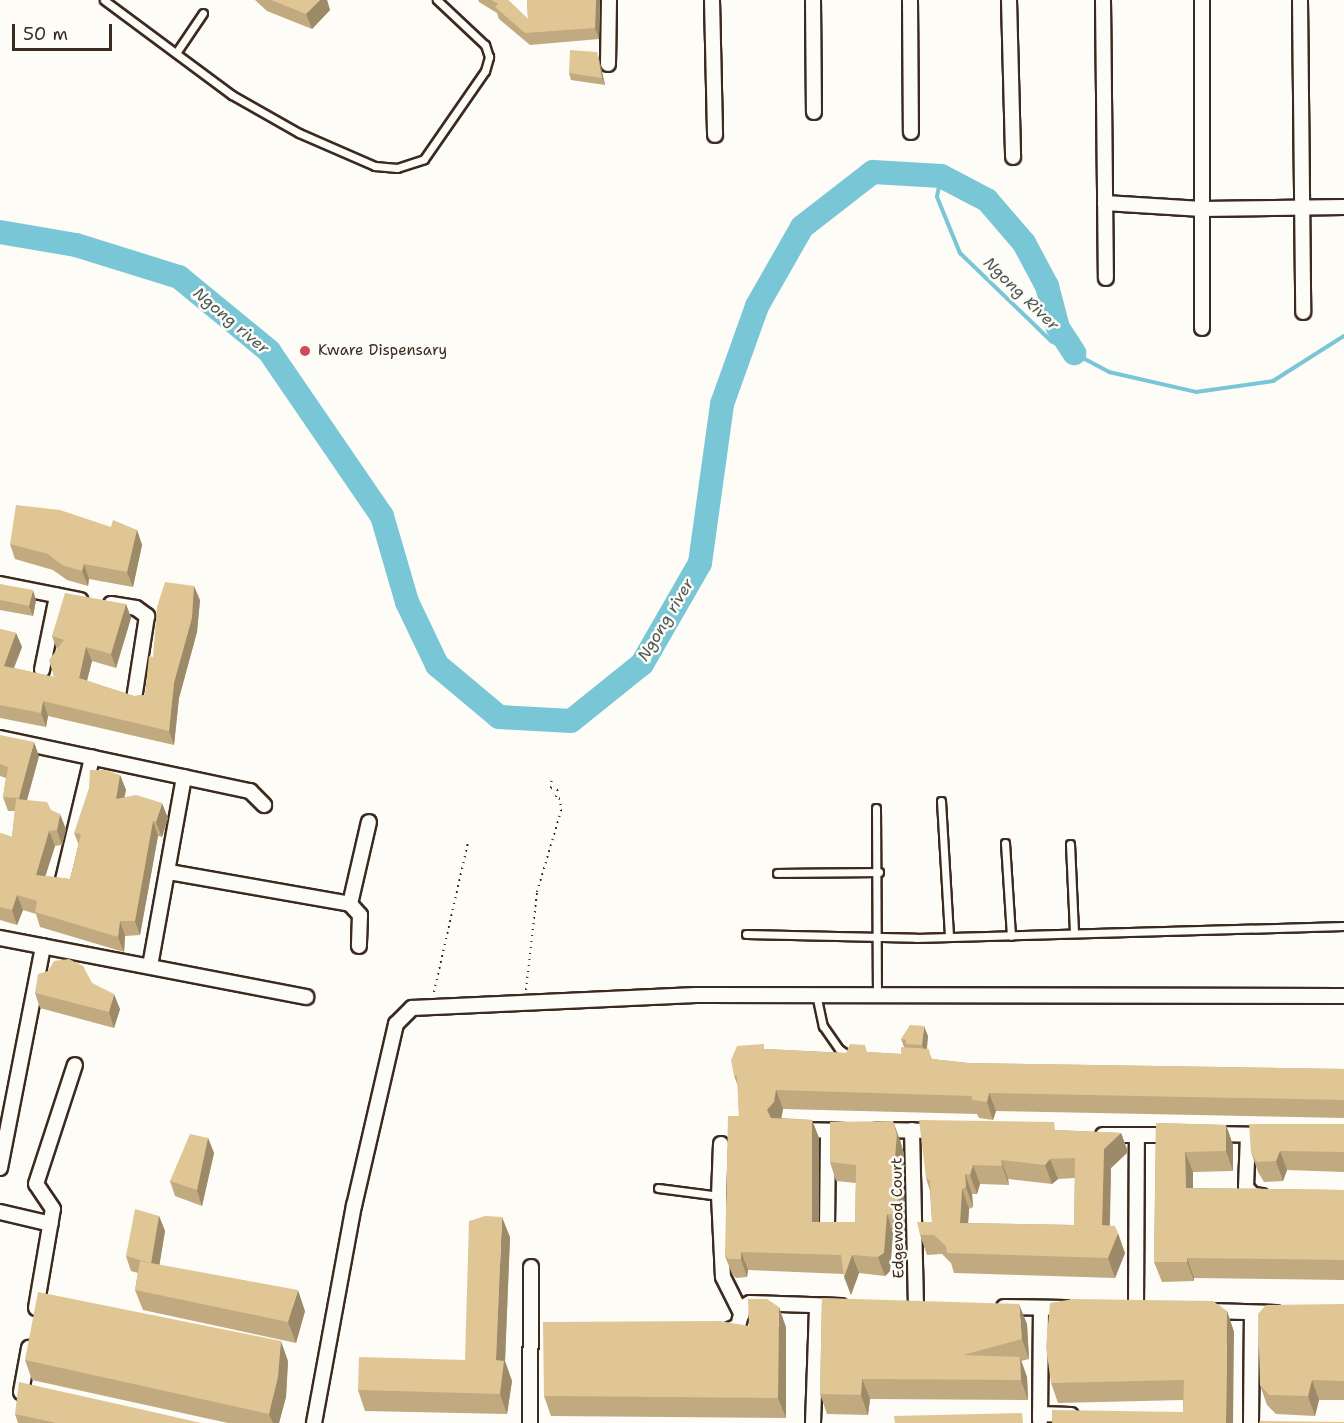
<!DOCTYPE html>
<html>
<head>
<meta charset="utf-8">
<style>
  body { margin:0 }
  #map { position:relative; width:1344px; height:1423px; overflow:hidden; background:#fdfcf7; font-family:"Shantell Sans",sans-serif }
  div>[style] { position:absolute }
  .stream>* { height:4px; margin:-2px; padding:0 2px; transform-origin:2px; border-radius:2px; background:#78c6d6 }
  .river>* { height:24px; margin:-12px; padding:0 12px; transform-origin:12px; border-radius:12px; background:#78c6d6 }
  .path>* { height:2px; margin-top:-1px; transform-origin:0; background:repeating-linear-gradient(90deg,#3b2a1e 0 1.5px,transparent 0 6px) }
  .roads { filter:drop-shadow(2px 0 #3b2a1e) drop-shadow(-2px 0 #3b2a1e) drop-shadow(0 2px #3b2a1e) drop-shadow(0 -2px #3b2a1e) }
  .service>* { height:7px; margin:-3.5px; padding:0 3.5px; transform-origin:3.5px; border-radius:3.5px; background:#fdfcf7 }
  .minor>* { height:14px; margin:-7px; padding:0 7px; transform-origin:7px; border-radius:7px; background:#fdfcf7 }
  .wall>* { inset:0; background:#c1a980 }
  .shaded-wall>* { inset:0; background:#9d8a68 }
  .building>* { inset:0; background:#e0c595 }
  .dots>* { width:16px; height:16px; translate:-50% -50%; box-sizing:border-box; border:3px solid #fdfcf7; border-radius:50% }
  span { translate:-50% -50%; white-space:nowrap; text-align:center; line-height:1.15; -webkit-text-stroke:5px #fdfcf7; paint-order:stroke }
  .poi-label { font-size:15px; color:#3b2a1e }
  .left { translate:0 -50%; text-align:left }
  .street-label { font-size:15px; color:#3b2a1e }
  .water-label { font-size:16px; color:#4d5955; font-style:italic }
  .scale { position:absolute; left:12px; top:24px; width:100px; height:27px; box-sizing:border-box; border:3px solid #3b2a1e; border-top:0; padding-left:8px; font-size:18px; line-height:21px; white-space:nowrap; color:#3b2a1e; -webkit-text-stroke:4px #fdfcf7; paint-order:stroke }
</style>
</head>
<body>
<div id="map">
  <div class="stream">
    <i style="left:941px;top:176px;width:21px;rotate:101deg"></i>
    <i style="left:937px;top:197px;width:61px;rotate:67.7deg"></i>
    <i style="left:960px;top:253px;width:127px;rotate:44deg"></i>
    <i style="left:1051px;top:341px;width:66px;rotate:28.1deg"></i>
    <i style="left:1109px;top:372px;width:89px;rotate:12.9deg"></i>
    <i style="left:1196px;top:392px;width:78px;rotate:-8.1deg"></i>
    <i style="left:1273px;top:381px;width:84px;rotate:-32.4deg"></i>
  </div>
  <div class="river">
    <i style="left:0;top:232px;width:77px;rotate:9.7deg"></i>
    <i style="left:76px;top:245px;width:108px;rotate:17.3deg"></i>
    <i style="left:179px;top:277px;width:117px;rotate:39.4deg"></i>
    <i style="left:269px;top:351px;width:200px;rotate:55.6deg"></i>
    <i style="left:382px;top:516px;width:90px;rotate:73.8deg"></i>
    <i style="left:407px;top:602px;width:70px;rotate:64.5deg"></i>
    <i style="left:437px;top:665px;width:81px;rotate:40deg"></i>
    <i style="left:499px;top:717px;width:72px;rotate:3.2deg"></i>
    <i style="left:571px;top:721px;width:91px;rotate:-38.8deg"></i>
    <i style="left:642px;top:664px;width:116px;rotate:-60.1deg"></i>
    <i style="left:700px;top:563px;width:161px;rotate:-82.1deg"></i>
    <i style="left:722px;top:404px;width:104px;rotate:-70.3deg"></i>
    <i style="left:757px;top:306px;width:91px;rotate:-60.3deg"></i>
    <i style="left:802px;top:227px;width:90px;rotate:-37.8deg"></i>
    <i style="left:873px;top:172px;width:68px;rotate:3.4deg"></i>
    <i style="left:941px;top:176px;width:52px;rotate:27.6deg"></i>
    <i style="left:987px;top:200px;width:57px;rotate:49.3deg"></i>
    <i style="left:1024px;top:243px;width:49px;rotate:61.9deg"></i>
    <i style="left:1047px;top:286px;width:43px;rotate:75.3deg"></i>
    <i style="left:1058px;top:328px;width:30px;rotate:57deg"></i>
  </div>
  <div class="path">
    <i style="left:526px;top:990px;width:99px;rotate:-83.6deg"></i>
    <i style="left:537px;top:892px;width:84px;rotate:-73.5deg"></i>
    <i style="left:561px;top:811px;width:12px;rotate:-95deg"></i>
    <i style="left:560px;top:799px;width:4px;rotate:-153deg"></i>
    <i style="left:556px;top:797px;width:7px;rotate:-74deg"></i>
    <i style="left:558px;top:790px;width:7px;rotate:-164deg"></i>
    <i style="left:551px;top:788px;width:11px;rotate:-85deg"></i>
    <i style="left:434px;top:992px;width:154px;rotate:-77.2deg"></i>
  </div>
  <div class="roads">
    <div class="service">
      <i style="left:104px;top:0;width:159px;rotate:36.6deg"></i>
      <i style="left:232px;top:95px;width:77px;rotate:29.6deg"></i>
      <i style="left:299px;top:133px;width:83px;rotate:23.5deg"></i>
      <i style="left:375px;top:166px;width:22px;rotate:5deg"></i>
      <i style="left:397px;top:168px;width:28px;rotate:-18deg"></i>
      <i style="left:424px;top:159px;width:107px;rotate:-55.3deg"></i>
      <i style="left:485px;top:71px;width:15px;rotate:-74deg"></i>
      <i style="left:489px;top:57px;width:13px;rotate:-108deg"></i>
      <i style="left:485px;top:45px;width:66px;rotate:-136.8deg"></i>
      <i style="left:176px;top:53px;width:48px;rotate:-56deg"></i>
      <i style="left:941px;top:801px;width:136px;rotate:86.6deg"></i>
      <i style="left:876px;top:808px;width:188px;rotate:89.7deg"></i>
      <i style="left:1005px;top:843px;width:93px;rotate:86.3deg"></i>
      <i style="left:1070px;top:844px;width:89px;rotate:87.4deg"></i>
      <i style="left:777px;top:873px;width:102px;rotate:-0.6deg"></i>
      <i style="left:746px;top:934px;width:170px;rotate:1.3deg"></i>
      <i style="left:916px;top:938px;width:428px;rotate:-1.6deg"></i>
      <i style="left:816px;top:994px;width:33px;rotate:78deg"></i>
      <i style="left:823px;top:1026px;width:28px;rotate:55deg"></i>
      <i style="left:839px;top:1049px;width:14px;rotate:34deg"></i>
      <i style="left:658px;top:1188px;width:62px;rotate:7.5deg"></i>
    </div>
    <div class="minor">
      <i style="left:712px;top:0;width:135px;rotate:88.7deg"></i>
      <i style="left:813px;top:0;width:112px;rotate:89.5deg"></i>
      <i style="left:910px;top:0;width:132px;rotate:89.6deg"></i>
      <i style="left:1009px;top:0;width:157px;rotate:88.5deg"></i>
      <i style="left:1103px;top:0;width:278px;rotate:89.4deg"></i>
      <i style="left:1300px;top:0;width:312px;rotate:89.4deg"></i>
      <i style="left:608px;top:64px;width:64px;rotate:-89.1deg"></i>
      <i style="left:1105px;top:203px;width:97px;rotate:3.5deg"></i>
      <i style="left:1202px;top:209px;width:142px;rotate:-0.8deg"></i>
      <i style="left:1202px;top:328px;width:328px;rotate:-90deg"></i>
      <i style="left:0;top:584px;width:82px;rotate:11.3deg"></i>
      <i style="left:111px;top:604px;width:25px;rotate:9deg"></i>
      <i style="left:136px;top:608px;width:14px;rotate:36deg"></i>
      <i style="left:147px;top:616px;width:84px;rotate:98.9deg"></i>
      <i style="left:42px;top:670px;width:76px;rotate:-78.5deg"></i>
      <i style="left:0;top:738px;width:256px;rotate:12deg"></i>
      <i style="left:250px;top:791px;width:20px;rotate:45deg"></i>
      <i style="left:169px;top:872px;width:184px;rotate:10deg"></i>
      <i style="left:350px;top:904px;width:15px;rotate:48deg"></i>
      <i style="left:360px;top:915px;width:31px;rotate:92deg"></i>
      <i style="left:62px;top:884px;width:130px;rotate:-76.6deg"></i>
      <i style="left:350px;top:904px;width:84px;rotate:-77deg"></i>
      <i style="left:0;top:938px;width:312px;rotate:10.9deg"></i>
      <i style="left:150px;top:966px;width:192px;rotate:-79.8deg"></i>
      <i style="left:797px;top:1130px;width:50px;rotate:1.1deg"></i>
      <i style="left:878px;top:1130px;width:59px;rotate:1deg"></i>
      <i style="left:912px;top:1130px;width:174px;rotate:88.7deg"></i>
      <i style="left:1211px;top:1134px;width:56px;rotate:1deg"></i>
      <i style="left:1103px;top:1135px;width:71px"></i>
      <i style="left:1248px;top:1135px;width:52px;rotate:92.2deg"></i>
      <i style="left:1246px;top:1187px;width:11px;rotate:49deg"></i>
      <i style="left:1253px;top:1195px;width:9px;rotate:6deg"></i>
      <i style="left:721px;top:1144px;width:52px;rotate:92.2deg"></i>
      <i style="left:719px;top:1196px;width:81px;rotate:87.2deg"></i>
      <i style="left:723px;top:1277px;width:42px;rotate:63.4deg"></i>
      <i style="left:0;top:1168px;width:226px;rotate:-79deg"></i>
      <i style="left:0;top:1212px;width:52px;rotate:13.2deg"></i>
      <i style="left:827px;top:1229px;width:98px;rotate:-89.4deg"></i>
      <i style="left:1004px;top:1307px;width:62px;rotate:0.9deg"></i>
      <i style="left:36px;top:1308px;width:100px;rotate:-80.3deg"></i>
      <i style="left:53px;top:1209px;width:30px;rotate:-124deg"></i>
      <i style="left:36px;top:1184px;width:125px;rotate:-71.9deg"></i>
      <i style="left:1136px;top:1308px;width:172px;rotate:-89.7deg"></i>
      <i style="left:1208px;top:1311px;width:68px;rotate:1.7deg"></i>
      <i style="left:725px;top:1332px;width:14px;rotate:-25deg"></i>
      <i style="left:738px;top:1326px;width:20px;rotate:-75deg"></i>
      <i style="left:743px;top:1307px;width:8px;rotate:-30deg"></i>
      <i style="left:750px;top:1303px;width:91px;rotate:1.9deg"></i>
      <i style="left:28px;top:1394px;width:7px;rotate:-164deg"></i>
      <i style="left:21px;top:1392px;width:45px;rotate:-79.7deg"></i>
      <i style="left:1040px;top:1414px;width:31px;rotate:2deg"></i>
      <i style="left:1040px;top:1421px;width:113px;rotate:-89.5deg"></i>
      <i style="left:314px;top:1423px;width:221px;rotate:-79.6deg"></i>
      <i style="left:354px;top:1206px;width:187px;rotate:-77deg"></i>
      <i style="left:396px;top:1024px;width:23px;rotate:-45deg"></i>
      <i style="left:412px;top:1008px;width:284px;rotate:-2.6deg"></i>
      <i style="left:696px;top:995px;width:648px;rotate:0.09deg"></i>
      <i style="left:530px;top:1423px;width:156px;rotate:-89.6deg"></i>
      <i style="left:813px;top:1423px;width:116px;rotate:-88deg"></i>
      <i style="left:1251px;top:1423px;width:110px;rotate:-89.5deg"></i>
    </div>
  </div>
  <div class="wall">
    <i style="clip-path:polygon(255px 0,327px 0,330px 10px,312px 29px,267px 11px)"></i>
    <i style="clip-path:polygon(478px 0,508px 0,528px 19px,527px 0,600px 0,599px 39px,530px 45px,499px 19px,497px 13px,479px 2px)"></i>
    <i style="clip-path:polygon(599px 59px,605px 85px,571px 80px,569px 73px)"></i>
    <i style="clip-path:polygon(111px 527px,137px 530px,142px 545px,133px 587px,89px 579px,88px 586px,67px 580px,53px 570px,15px 559px,10px 544px)"></i>
    <i style="clip-path:polygon(0 584px,36px 600px,33px 616px,0 610px)"></i>
    <i style="clip-path:polygon(200px 600px,197px 632px,179px 698px,174px 745px,48px 716px,46px 727px,0 718px,0 629px,16px 633px,22px 647px,14px 668px,54px 677px,57px 650px,52px 636px,126px 604px,131px 618px,116px 668px,92px 661px,87px 681px,134px 696px,145px 695px,153px 657px)"></i>
    <i style="clip-path:polygon(0 735px,39px 756px,27px 800px,51px 810px,66px 829px,62px 845px,55px 846px,45px 876px,70px 879px,79px 845px,74px 833px,120px 775px,126px 790px,124px 797px,168px 818px,162px 837px,158px 836px,140px 935px,125px 936px,124px 952px,40px 927px,36px 914px,23px 910px,17px 925px,0 920px,0 833px,12px 837px,15px 811px,8px 811px,3px 797px,6px 778px,0 776px)"></i>
    <i style="clip-path:polygon(48px 971px,92px 983px,120px 1009px,114px 1028px,40px 1008px,35px 993px)"></i>
    <i style="clip-path:polygon(928px 1036px,927px 1048px,932px 1059px,968px 1063px,1344px 1069px,1344px 1118px,996px 1111px,993px 1120px,979px 1118px,977px 1114px,783px 1109px,781px 1118px,812px 1120px,819px 1138px,819px 1222px,855px 1222px,856px 1183px,836px 1181px,830px 1162px,900px 1140px,904px 1154px,901px 1180px,904px 1188px,905px 1233px,893px 1233px,890px 1271px,885px 1276px,859px 1273px,851px 1295px,844px 1274px,748px 1270px,747px 1277px,736px 1278px,732px 1274px,725px 1256px,739px 1116px,738px 1086px,734px 1076px,766px 1049px,846px 1053px,867px 1052px,901px 1054px,904px 1047px,901px 1039px)"></i>
    <i style="clip-path:polygon(1156px 1123px,1226px 1125px,1233px 1145px,1233px 1171px,1193px 1172px,1193px 1188px,1344px 1190px,1344px 1280px,1194px 1278px,1194px 1281px,1162px 1282px,1154px 1262px)"></i>
    <i style="clip-path:polygon(1344px 1124px,1344px 1172px,1287px 1170px,1283px 1181px,1264px 1182px,1258px 1172px,1251px 1152px)"></i>
    <i style="clip-path:polygon(evenodd,1057px 1130px,1121px 1133px,1128px 1152px,1111px 1168px,1110px 1226px,1125px 1253px,1115px 1278px,954px 1273px,951px 1263px,942px 1254px,927px 1255px,920px 1235px,932px 1222px,930px 1191px,926px 1178px,1057px 1130px,1075px 1178px,1074px 1225px,968px 1223px,969px 1209px,973px 1207px,972px 1194px,977px 1194px,980px 1184px,1009px 1185px,1008px 1179px,1052px 1184px,1058px 1179px,1075px 1178px)"></i>
    <i style="clip-path:polygon(208px 1138px,214px 1153px,202px 1206px,175px 1196px,170px 1181px)"></i>
    <i style="clip-path:polygon(159px 1216px,165px 1231px,159px 1265px,305px 1311px,296px 1343px,143px 1310px,135px 1290px,138px 1273px,131px 1271px,126px 1256px)"></i>
    <i style="clip-path:polygon(510px 1237px,505px 1361px,512px 1381px,507px 1414px,365px 1411px,358px 1390px,465px 1360px)"></i>
    <i style="clip-path:polygon(822px 1298px,1027px 1324px,1029px 1359px,1021px 1361px,1027px 1377px,1028px 1400px,870px 1399px,868px 1415px,827px 1414px,820px 1394px)"></i>
    <i style="clip-path:polygon(1344px 1304px,1344px 1400px,1319px 1400px,1315px 1416px,1276px 1414px,1267px 1405px,1260px 1385px)"></i>
    <i style="clip-path:polygon(1227px 1311px,1234px 1332px,1183px 1412px,1183px 1400px,1058px 1403px,1051px 1383px)"></i>
    <i style="clip-path:polygon(749px 1326px,786px 1327px,786px 1418px,551px 1416px,544px 1396px)"></i>
    <i style="clip-path:polygon(25px 1360px,288px 1361px,286px 1397px,279px 1423px,228px 1423px,32px 1380px)"></i>
    <i style="clip-path:polygon(15px 1414px,201px 1423px,18px 1423px)"></i>
  </div>
  <div class="shaded-wall">
    <i style="clip-path:polygon(320px 0,327px 0,330px 10px,312px 29px,306px 14px)"></i>
    <i style="clip-path:polygon(596px 0,600px 0,599px 39px,595px 28px)"></i>
    <i style="clip-path:polygon(597px 52px,599px 59px,605px 85px,602px 78px)"></i>
    <i style="clip-path:polygon(137px 530px,142px 545px,133px 587px,127px 572px)"></i>
    <i style="clip-path:polygon(84px 564px,89px 579px,88px 586px,82px 571px)"></i>
    <i style="clip-path:polygon(194px 586px,200px 600px,197px 632px,179px 698px,174px 745px,169px 731px,174px 683px)"></i>
    <i style="clip-path:polygon(33px 590px,36px 600px,33px 616px,29px 606px)"></i>
    <i style="clip-path:polygon(126px 604px,131px 618px,116px 668px,111px 654px)"></i>
    <i style="clip-path:polygon(16px 633px,22px 647px,9px 680px,4px 666px)"></i>
    <i style="clip-path:polygon(86px 647px,92px 661px,84px 692px,79px 678px)"></i>
    <i style="clip-path:polygon(43px 701px,48px 716px,46px 727px,41px 713px)"></i>
    <i style="clip-path:polygon(34px 742px,39px 756px,24px 811px,19px 798px)"></i>
    <i style="clip-path:polygon(120px 775px,126px 790px,121px 814px,116px 799px)"></i>
    <i style="clip-path:polygon(162px 803px,168px 818px,162px 837px,156px 822px)"></i>
    <i style="clip-path:polygon(60px 814px,66px 829px,62px 845px,57px 830px)"></i>
    <i style="clip-path:polygon(153px 821px,158px 836px,140px 935px,135px 921px)"></i>
    <i style="clip-path:polygon(49px 831px,55px 846px,41px 890px,36px 875px)"></i>
    <i style="clip-path:polygon(17px 895px,23px 910px,17px 925px,12px 910px)"></i>
    <i style="clip-path:polygon(120px 921px,125px 936px,124px 952px,118px 937px)"></i>
    <i style="clip-path:polygon(114px 994px,120px 1009px,114px 1028px,109px 1012px)"></i>
    <i style="clip-path:polygon(924px 1026px,928px 1036px,926px 1055px,922px 1045px)"></i>
    <i style="clip-path:polygon(776px 1090px,783px 1109px,781px 1120px,774px 1128px,767px 1110px)"></i>
    <i style="clip-path:polygon(989px 1093px,996px 1111px,993px 1120px,987px 1102px)"></i>
    <i style="clip-path:polygon(812px 1120px,819px 1138px,819px 1240px,812px 1222px)"></i>
    <i style="clip-path:polygon(893px 1121px,900px 1140px,904px 1154px,901px 1180px,904px 1188px,905px 1233px,899px 1215px,894px 1169px)"></i>
    <i style="clip-path:polygon(1226px 1125px,1233px 1145px,1233px 1171px,1226px 1151px)"></i>
    <i style="clip-path:polygon(1121px 1133px,1128px 1152px,1111px 1168px,1109px 1245px,1102px 1225px,1104px 1149px)"></i>
    <i style="clip-path:polygon(208px 1138px,214px 1153px,202px 1206px,197px 1190px)"></i>
    <i style="clip-path:polygon(1280px 1151px,1287px 1170px,1283px 1181px,1276px 1161px)"></i>
    <i style="clip-path:polygon(1185px 1152px,1193px 1172px,1193px 1208px,1186px 1188px)"></i>
    <i style="clip-path:polygon(1050px 1159px,1058px 1179px,1052px 1184px,1045px 1165px)"></i>
    <i style="clip-path:polygon(1001px 1160px,1008px 1179px,1009px 1185px,1002px 1166px)"></i>
    <i style="clip-path:polygon(973px 1165px,980px 1184px,977px 1194px,970px 1175px)"></i>
    <i style="clip-path:polygon(965px 1174px,972px 1194px,973px 1207px,966px 1187px)"></i>
    <i style="clip-path:polygon(962px 1189px,969px 1209px,967px 1242px,960px 1223px)"></i>
    <i style="clip-path:polygon(887px 1214px,893px 1233px,890px 1271px,885px 1276px,878px 1257px)"></i>
    <i style="clip-path:polygon(159px 1216px,165px 1231px,157px 1280px,151px 1264px)"></i>
    <i style="clip-path:polygon(502px 1217px,510px 1237px,505px 1361px,512px 1381px,507px 1414px,500px 1394px,496px 1360px)"></i>
    <i style="clip-path:polygon(1118px 1233px,1125px 1253px,1115px 1278px,1108px 1258px)"></i>
    <i style="clip-path:polygon(741px 1252px,748px 1270px,747px 1277px,741px 1259px)"></i>
    <i style="clip-path:polygon(852px 1255px,859px 1273px,851px 1295px,844px 1277px)"></i>
    <i style="clip-path:polygon(1187px 1258px,1194px 1278px,1194px 1281px,1187px 1262px)"></i>
    <i style="clip-path:polygon(298px 1290px,305px 1311px,296px 1343px,288px 1322px)"></i>
    <i style="clip-path:polygon(1019px 1304px,1027px 1324px,1029px 1359px,1022px 1339px)"></i>
    <i style="clip-path:polygon(779px 1307px,786px 1327px,786px 1418px,778px 1398px)"></i>
    <i style="clip-path:polygon(1227px 1311px,1234px 1332px,1233px 1423px,1226px 1423px)"></i>
    <i style="clip-path:polygon(281px 1341px,288px 1361px,286px 1397px,279px 1423px,273px 1423px,269px 1414px)"></i>
    <i style="clip-path:polygon(1020px 1357px,1027px 1377px,1028px 1400px,1021px 1380px)"></i>
    <i style="clip-path:polygon(862px 1379px,870px 1399px,868px 1415px,861px 1395px)"></i>
    <i style="clip-path:polygon(1312px 1380px,1319px 1400px,1315px 1416px,1308px 1396px)"></i>
  </div>
  <div class="building">
    <i style="clip-path:polygon(271px 0,320px 0,306px 14px)"></i>
    <i style="clip-path:polygon(491px 0,508px 0,528px 19px,527px 0,596px 0,595px 28px,525px 33px,495px 7px,498px 4px)"></i>
    <i style="clip-path:polygon(570px 50px,597px 52px,602px 78px,569px 73px)"></i>
    <i style="clip-path:polygon(16px 505px,60px 510px,111px 527px,113px 520px,137px 530px,127px 572px,84px 564px,82px 571px,62px 565px,48px 554px,10px 544px)"></i>
    <i style="clip-path:polygon(165px 582px,194px 586px,192px 618px,174px 683px,169px 731px,43px 701px,41px 713px,0 705px,0 629px,16px 633px,4px 666px,54px 677px,49px 660px,64px 640px,52px 636px,65px 593px,126px 604px,111px 654px,86px 647px,79px 678px,134px 696px,145px 695px,149px 656px,153px 657px,157px 607px)"></i>
    <i style="clip-path:polygon(0 584px,33px 590px,29px 606px,0 600px)"></i>
    <i style="clip-path:polygon(0 735px,34px 742px,19px 798px,3px 797px,8px 767px,0 764px)"></i>
    <i style="clip-path:polygon(90px 770px,106px 770px,120px 775px,116px 799px,136px 795px,162px 803px,156px 822px,153px 821px,135px 921px,120px 921px,118px 937px,35px 912px,37px 901px,17px 895px,12px 910px,0 907px,0 833px,12px 837px,16px 799px,47px 802px,51px 810px,60px 814px,57px 830px,49px 831px,36px 875px,70px 879px,81px 834px,74px 833px,89px 788px)"></i>
    <i style="clip-path:polygon(69px 959px,83px 966px,92px 983px,114px 994px,109px 1012px,35px 993px,38px 974px,48px 971px,54px 961px)"></i>
    <i style="clip-path:polygon(910px 1025px,924px 1026px,922px 1045px,906px 1044px,906px 1040px,901px 1039px)"></i>
    <i style="clip-path:polygon(764px 1044px,764px 1049px,846px 1053px,850px 1044px,865px 1045px,867px 1052px,901px 1054px,901px 1047px,929px 1049px,931px 1059px,968px 1063px,1344px 1069px,1344px 1100px,989px 1093px,987px 1102px,972px 1100px,972px 1096px,776px 1090px,774px 1102px,767px 1110px,771px 1118px,812px 1120px,812px 1222px,855px 1222px,856px 1165px,830px 1162px,830px 1122px,893px 1121px,897px 1135px,894px 1169px,898px 1170px,899px 1215px,887px 1214px,884px 1253px,878px 1257px,852px 1255px,844px 1277px,841px 1255px,741px 1252px,741px 1259px,729px 1259px,725px 1256px,728px 1116px,739px 1116px,737px 1076px,734px 1076px,731px 1060px,737px 1046px)"></i>
    <i style="clip-path:polygon(evenodd,919px 1120px,1054px 1122px,1055px 1130px,1121px 1133px,1104px 1149px,1102px 1225px,1115px 1226px,1118px 1233px,1108px 1258px,947px 1253px,946px 1246px,934px 1235px,920px 1235px,917px 1222px,932px 1222px,930px 1181px,926px 1178px,919px 1120px,1075px 1158px,1074px 1225px,960px 1223px,962px 1189px,966px 1187px,965px 1174px,970px 1175px,973px 1165px,1002px 1166px,1001px 1160px,1045px 1165px,1050px 1159px,1075px 1158px)"></i>
    <i style="clip-path:polygon(1156px 1123px,1226px 1125px,1226px 1151px,1185px 1152px,1186px 1188px,1344px 1190px,1344px 1260px,1187px 1258px,1187px 1262px,1154px 1262px)"></i>
    <i style="clip-path:polygon(1249px 1124px,1344px 1124px,1344px 1152px,1280px 1151px,1276px 1161px,1257px 1162px,1251px 1152px)"></i>
    <i style="clip-path:polygon(190px 1134px,208px 1138px,197px 1190px,170px 1181px)"></i>
    <i style="clip-path:polygon(135px 1209px,159px 1216px,151px 1263px,143px 1261px,126px 1256px)"></i>
    <i style="clip-path:polygon(485px 1216px,502px 1217px,496px 1360px,504px 1361px,500px 1394px,358px 1390px,359px 1357px,465px 1360px,469px 1221px)"></i>
    <i style="clip-path:polygon(140px 1261px,298px 1290px,288px 1322px,135px 1290px)"></i>
    <i style="clip-path:polygon(38px 1292px,281px 1341px,278px 1377px,269px 1414px,25px 1360px)"></i>
    <i style="clip-path:polygon(822px 1298px,1019px 1304px,1022px 1339px,963px 1355px,1020px 1357px,1021px 1380px,862px 1379px,861px 1395px,820px 1394px)"></i>
    <i style="clip-path:polygon(748px 1299px,767px 1299px,779px 1307px,778px 1398px,544px 1396px,543px 1322px,720px 1321px,749px 1326px)"></i>
    <i style="clip-path:polygon(1073px 1299px,1213px 1301px,1227px 1311px,1226px 1423px,1052px 1423px,1052px 1410px,1183px 1412px,1184px 1380px,1051px 1383px,1046px 1347px,1050px 1303px)"></i>
    <i style="clip-path:polygon(1344px 1304px,1344px 1381px,1312px 1380px,1308px 1396px,1269px 1395px,1260px 1385px,1258px 1314px,1266px 1305px)"></i>
    <i style="clip-path:polygon(19px 1382px,153px 1412px,201px 1423px,56px 1423px,15px 1414px)"></i>
    <i style="clip-path:polygon(1022px 1413px,1023px 1423px,895px 1423px,894px 1416px)"></i>
    <i style="clip-path:polygon(1260px 1421px,1344px 1422px,1344px 1423px,1259px 1423px)"></i>
  </div>
  <div class="dots">
    <i style="left:305px;top:351px;background:#d1495b"></i>
  </div>
  <div class="poi-label">
    <span class="left" style="left:318px;top:351px">Kware Dispensary</span>
  </div>
  <div class="street-label">
    <span style="left:898px;top:1218px;rotate:-91deg">Edgewood Court</span>
  </div>
  <div class="water-label">
    <span style="left:1021px;top:294px;rotate:44deg">Ngong River</span>
    <span style="left:231px;top:321px;rotate:40deg">Ngong river</span>
    <span style="left:666px;top:620px;rotate:-59deg">Ngong river</span>
  </div>
  <div class="scale">50 m</div>
</div>
</body>
</html>
